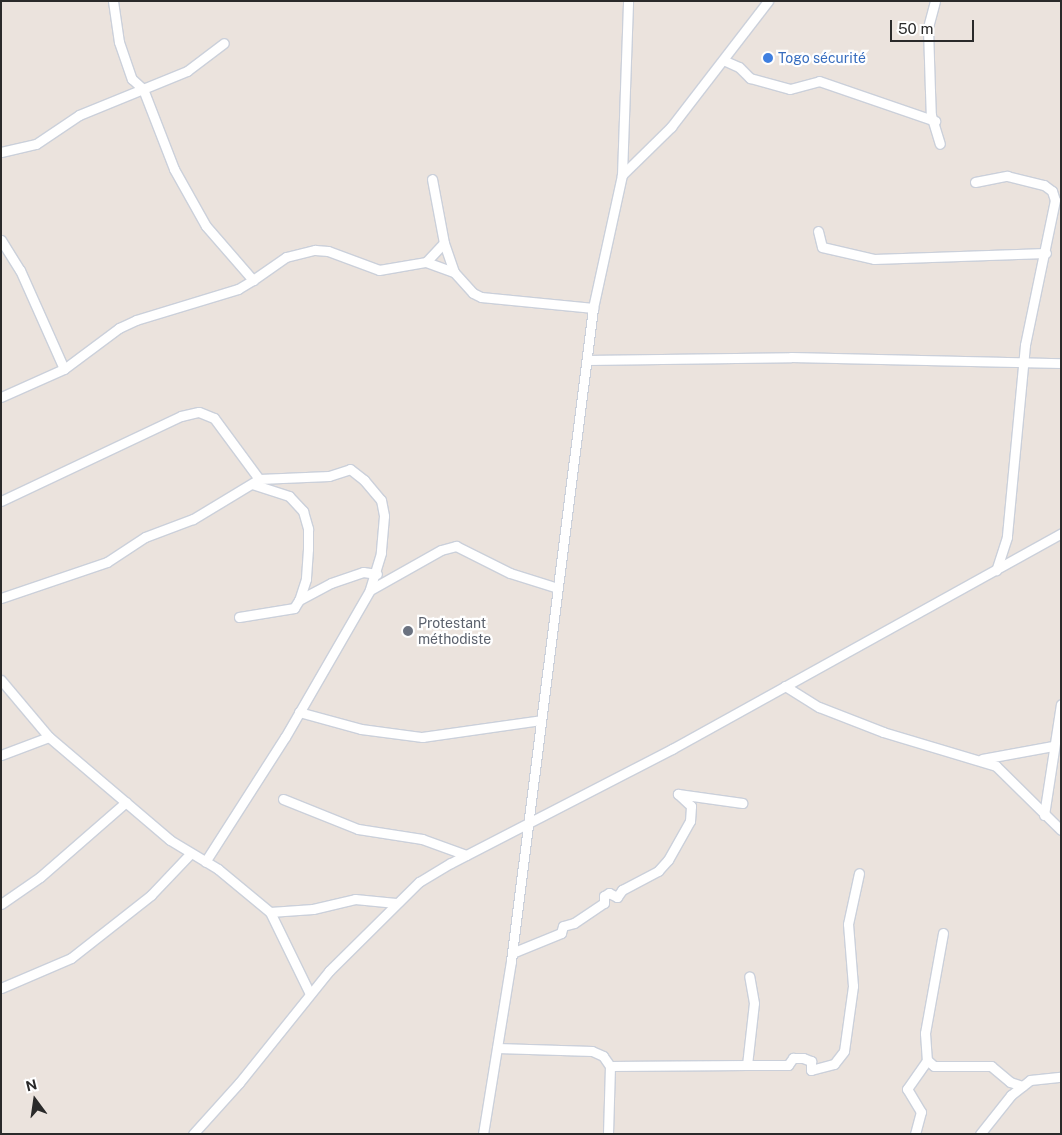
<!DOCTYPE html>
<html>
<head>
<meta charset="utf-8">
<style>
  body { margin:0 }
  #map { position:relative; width:1062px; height:1135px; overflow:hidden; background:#ebe3dd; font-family:"Public Sans",sans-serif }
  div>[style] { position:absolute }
  .roads { filter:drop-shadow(1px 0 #cbd0da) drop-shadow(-1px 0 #cbd0da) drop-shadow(0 1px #cbd0da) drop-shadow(0 -1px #cbd0da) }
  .minor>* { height:9px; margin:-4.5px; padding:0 4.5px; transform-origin:4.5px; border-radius:4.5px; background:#fff }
  .dots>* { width:14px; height:14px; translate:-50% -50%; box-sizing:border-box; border:2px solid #fff; border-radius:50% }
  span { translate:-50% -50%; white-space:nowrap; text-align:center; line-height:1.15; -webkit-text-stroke:4.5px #fff; paint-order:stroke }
  .shop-label { font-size:14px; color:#366cbe }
  .left { translate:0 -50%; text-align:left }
  .worship-label { font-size:14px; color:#5b616d }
  .frame { position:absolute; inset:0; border:2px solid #2a2a2a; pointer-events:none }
  .north { position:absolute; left:10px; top:1075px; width:50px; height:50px; -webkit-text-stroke:4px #fff; paint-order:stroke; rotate:346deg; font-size:14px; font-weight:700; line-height:20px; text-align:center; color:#2a2a2a }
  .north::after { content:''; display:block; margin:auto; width:18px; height:22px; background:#2a2a2a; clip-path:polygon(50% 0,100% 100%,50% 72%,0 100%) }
  .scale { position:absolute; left:890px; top:20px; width:84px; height:22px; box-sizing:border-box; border:2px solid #2a2a2a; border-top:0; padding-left:6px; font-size:15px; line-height:18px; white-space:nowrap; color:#2a2a2a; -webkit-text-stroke:4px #fff; paint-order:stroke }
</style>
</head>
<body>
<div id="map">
  <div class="roads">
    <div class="minor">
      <i style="left:113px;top:1px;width:41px;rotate:81.7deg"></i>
      <i style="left:119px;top:42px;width:39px;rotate:71deg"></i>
      <i style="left:132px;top:79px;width:15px;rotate:42deg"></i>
      <i style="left:143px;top:89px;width:86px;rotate:68.8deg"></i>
      <i style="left:174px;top:169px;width:65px;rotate:60.7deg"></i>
      <i style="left:206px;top:226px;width:72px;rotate:49deg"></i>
      <i style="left:253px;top:280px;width:40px;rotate:-34.9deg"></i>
      <i style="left:286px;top:257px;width:30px;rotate:-14deg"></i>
      <i style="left:315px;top:250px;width:13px;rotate:4deg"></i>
      <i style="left:328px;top:251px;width:54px;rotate:20.4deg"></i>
      <i style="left:379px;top:270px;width:48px;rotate:-9.7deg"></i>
      <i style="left:426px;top:262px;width:30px;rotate:20deg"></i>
      <i style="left:454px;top:272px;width:28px;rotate:48deg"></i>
      <i style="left:473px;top:293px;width:9px;rotate:27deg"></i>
      <i style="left:481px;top:297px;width:113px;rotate:5.6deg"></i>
      <i style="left:935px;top:1px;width:28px;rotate:105deg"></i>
      <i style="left:928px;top:28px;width:63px;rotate:88.2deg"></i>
      <i style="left:930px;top:91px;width:24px;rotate:88deg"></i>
      <i style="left:931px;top:115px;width:30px;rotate:73deg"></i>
      <i style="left:723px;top:60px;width:17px;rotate:24deg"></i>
      <i style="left:739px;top:67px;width:16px;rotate:45deg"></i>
      <i style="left:750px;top:78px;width:41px;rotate:15.4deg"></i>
      <i style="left:790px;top:89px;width:30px;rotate:-15deg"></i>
      <i style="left:819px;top:81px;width:123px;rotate:19deg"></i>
      <i style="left:1px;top:152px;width:36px;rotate:-13deg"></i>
      <i style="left:36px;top:144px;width:52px;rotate:-34deg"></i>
      <i style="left:79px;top:115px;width:117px;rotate:-22.2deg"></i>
      <i style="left:187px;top:71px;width:46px;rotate:-37.1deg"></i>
      <i style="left:622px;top:175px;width:69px;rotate:-44.4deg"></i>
      <i style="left:671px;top:127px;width:159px;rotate:-52.4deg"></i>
      <i style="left:975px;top:182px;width:33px;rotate:-11deg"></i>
      <i style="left:1007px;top:176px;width:38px;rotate:14deg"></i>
      <i style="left:1044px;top:185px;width:10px;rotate:37deg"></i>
      <i style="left:1052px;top:191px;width:9px;rotate:72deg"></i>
      <i style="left:1055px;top:200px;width:148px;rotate:101.7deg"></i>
      <i style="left:1025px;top:345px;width:193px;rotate:95.4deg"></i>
      <i style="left:1007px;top:537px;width:35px;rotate:108deg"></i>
      <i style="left:818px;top:231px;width:16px;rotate:76deg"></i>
      <i style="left:822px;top:247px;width:53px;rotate:13deg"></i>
      <i style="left:874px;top:259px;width:172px;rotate:-2deg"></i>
      <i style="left:1px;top:240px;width:36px;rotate:58deg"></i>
      <i style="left:20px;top:270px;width:108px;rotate:66deg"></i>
      <i style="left:444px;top:243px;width:31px;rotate:71deg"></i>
      <i style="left:426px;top:262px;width:26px;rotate:-47deg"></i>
      <i style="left:444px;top:243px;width:65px;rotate:-100.6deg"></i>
      <i style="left:587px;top:360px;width:204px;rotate:-0.8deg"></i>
      <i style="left:791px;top:357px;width:270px;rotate:1.3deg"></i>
      <i style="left:1px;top:397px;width:69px;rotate:-24deg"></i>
      <i style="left:64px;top:369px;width:69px;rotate:-36.7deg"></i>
      <i style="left:119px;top:328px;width:19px;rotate:-25deg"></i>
      <i style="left:136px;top:320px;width:107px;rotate:-16.9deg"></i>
      <i style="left:238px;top:289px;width:17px;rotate:-31deg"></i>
      <i style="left:252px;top:484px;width:39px;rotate:18deg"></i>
      <i style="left:289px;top:496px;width:21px;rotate:47deg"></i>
      <i style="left:303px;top:511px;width:19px;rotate:74deg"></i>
      <i style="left:308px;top:529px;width:20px;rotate:90deg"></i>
      <i style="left:308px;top:549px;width:30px;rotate:94deg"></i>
      <i style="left:306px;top:579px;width:22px;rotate:108deg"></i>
      <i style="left:1px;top:501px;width:199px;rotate:-25.3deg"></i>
      <i style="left:181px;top:416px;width:18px;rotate:-13deg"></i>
      <i style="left:199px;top:412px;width:16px;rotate:22deg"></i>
      <i style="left:214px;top:418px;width:76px;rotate:53.6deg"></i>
      <i style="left:259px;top:479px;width:70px;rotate:-2.5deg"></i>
      <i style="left:329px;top:476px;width:22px;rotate:-18deg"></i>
      <i style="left:350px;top:469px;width:18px;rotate:38deg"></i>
      <i style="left:364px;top:480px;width:26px;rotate:50deg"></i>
      <i style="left:381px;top:500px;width:16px;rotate:79deg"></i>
      <i style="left:384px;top:516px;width:37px;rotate:95deg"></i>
      <i style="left:381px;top:553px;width:39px;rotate:107deg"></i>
      <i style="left:370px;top:590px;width:170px;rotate:120deg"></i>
      <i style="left:285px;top:737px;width:148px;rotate:122.6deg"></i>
      <i style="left:370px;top:590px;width:81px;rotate:-29.4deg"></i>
      <i style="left:441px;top:550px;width:16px;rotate:-15deg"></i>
      <i style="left:456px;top:546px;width:60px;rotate:26.6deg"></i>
      <i style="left:510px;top:573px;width:50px;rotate:17.4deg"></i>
      <i style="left:1px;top:598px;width:112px;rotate:-18.8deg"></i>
      <i style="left:107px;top:562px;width:45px;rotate:-33.3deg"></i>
      <i style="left:145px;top:537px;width:51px;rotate:-20.6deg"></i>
      <i style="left:193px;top:519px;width:77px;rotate:-31.2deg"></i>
      <i style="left:239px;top:617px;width:56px;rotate:-9.3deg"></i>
      <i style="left:294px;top:608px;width:9px;rotate:-58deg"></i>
      <i style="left:299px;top:600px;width:36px;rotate:-28deg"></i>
      <i style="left:331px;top:583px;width:34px;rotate:-19deg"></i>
      <i style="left:363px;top:572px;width:14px;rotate:8deg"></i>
      <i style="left:1px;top:680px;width:75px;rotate:49.9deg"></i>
      <i style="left:49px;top:737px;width:159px;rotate:40.4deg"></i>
      <i style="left:170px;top:840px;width:56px;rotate:31.1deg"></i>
      <i style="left:218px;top:869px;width:67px;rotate:39.6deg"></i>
      <i style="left:270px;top:912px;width:91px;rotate:64deg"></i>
      <i style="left:785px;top:686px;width:40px;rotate:32deg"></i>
      <i style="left:819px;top:707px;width:69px;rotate:21.3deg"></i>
      <i style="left:883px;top:732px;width:118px;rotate:16.7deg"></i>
      <i style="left:996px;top:766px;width:91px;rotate:44.6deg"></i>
      <i style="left:299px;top:712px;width:64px;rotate:15.3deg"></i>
      <i style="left:361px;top:729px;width:62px;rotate:7.5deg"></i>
      <i style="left:422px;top:737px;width:120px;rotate:-8.1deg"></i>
      <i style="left:1px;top:755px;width:51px;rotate:-20.6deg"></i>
      <i style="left:982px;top:759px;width:72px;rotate:-10.4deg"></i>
      <i style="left:283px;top:799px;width:81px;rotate:21.8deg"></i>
      <i style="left:358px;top:829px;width:65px;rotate:8.9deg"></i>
      <i style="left:422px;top:839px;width:47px;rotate:20deg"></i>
      <i style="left:1044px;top:815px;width:112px;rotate:-81.3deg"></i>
      <i style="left:1px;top:904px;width:47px;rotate:-34.7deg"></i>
      <i style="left:40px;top:877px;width:114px;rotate:-41.1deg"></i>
      <i style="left:270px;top:912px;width:43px;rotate:-4deg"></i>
      <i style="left:313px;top:909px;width:43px;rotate:-13.4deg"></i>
      <i style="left:355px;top:899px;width:41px;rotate:5.6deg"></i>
      <i style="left:943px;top:933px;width:102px;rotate:100.2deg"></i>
      <i style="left:925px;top:1033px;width:27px;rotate:86deg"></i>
      <i style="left:927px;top:1060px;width:9px;rotate:41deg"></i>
      <i style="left:934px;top:1066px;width:57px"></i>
      <i style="left:991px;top:1066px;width:25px;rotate:40deg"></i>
      <i style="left:1010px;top:1082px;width:13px;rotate:18deg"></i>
      <i style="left:512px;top:953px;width:53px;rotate:-22.2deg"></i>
      <i style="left:561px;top:933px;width:7px;rotate:-74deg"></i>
      <i style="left:563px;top:926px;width:11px;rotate:-15deg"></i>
      <i style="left:574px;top:923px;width:36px;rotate:-34deg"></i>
      <i style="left:604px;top:903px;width:7px;rotate:-90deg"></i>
      <i style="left:604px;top:896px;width:6px;rotate:-31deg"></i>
      <i style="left:609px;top:893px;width:9px;rotate:27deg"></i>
      <i style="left:617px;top:897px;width:9px;rotate:-54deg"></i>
      <i style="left:622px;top:890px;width:41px;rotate:-27.8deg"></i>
      <i style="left:658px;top:871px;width:15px;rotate:-48deg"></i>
      <i style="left:668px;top:860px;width:45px;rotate:-60.6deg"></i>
      <i style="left:690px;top:821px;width:15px;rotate:-86deg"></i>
      <i style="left:691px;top:806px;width:18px;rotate:-137deg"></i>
      <i style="left:678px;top:794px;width:65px;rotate:8deg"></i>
      <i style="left:1px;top:988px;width:76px;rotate:-23.2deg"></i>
      <i style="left:71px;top:958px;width:102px;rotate:-38.2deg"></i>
      <i style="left:151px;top:895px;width:57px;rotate:-46.4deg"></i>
      <i style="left:497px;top:1048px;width:95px;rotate:1.8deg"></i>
      <i style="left:592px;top:1051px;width:12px;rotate:24deg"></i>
      <i style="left:603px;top:1056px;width:12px;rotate:55deg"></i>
      <i style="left:610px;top:1066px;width:68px;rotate:91.7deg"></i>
      <i style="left:747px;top:1065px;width:41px"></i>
      <i style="left:788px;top:1065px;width:9px;rotate:-54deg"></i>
      <i style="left:793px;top:1058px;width:10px"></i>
      <i style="left:803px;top:1058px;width:9px;rotate:21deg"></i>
      <i style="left:811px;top:1061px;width:9px;rotate:90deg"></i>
      <i style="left:811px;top:1070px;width:24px;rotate:-15deg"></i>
      <i style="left:834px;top:1064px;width:16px;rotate:-52deg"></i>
      <i style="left:844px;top:1051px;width:66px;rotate:-82.1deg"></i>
      <i style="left:853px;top:986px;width:62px;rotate:-94.6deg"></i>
      <i style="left:848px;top:924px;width:52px;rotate:-77.8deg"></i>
      <i style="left:610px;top:1066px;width:137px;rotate:-0.4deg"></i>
      <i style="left:747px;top:1065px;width:62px;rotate:-83.6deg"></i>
      <i style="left:754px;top:1003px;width:27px;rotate:-100deg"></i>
      <i style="left:193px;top:1134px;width:69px;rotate:-48deg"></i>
      <i style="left:239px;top:1083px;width:144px;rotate:-51.2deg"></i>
      <i style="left:329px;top:971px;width:127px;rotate:-44.7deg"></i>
      <i style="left:419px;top:882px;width:37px;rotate:-31deg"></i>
      <i style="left:451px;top:863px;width:249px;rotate:-27.3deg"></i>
      <i style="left:672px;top:749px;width:445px;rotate:-29deg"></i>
      <i style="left:483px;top:1134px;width:175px;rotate:-80.8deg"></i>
      <i style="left:511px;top:961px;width:658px;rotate:-82.84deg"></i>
      <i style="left:593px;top:308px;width:136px;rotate:-77.7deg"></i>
      <i style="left:622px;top:175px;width:174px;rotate:-88deg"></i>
      <i style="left:915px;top:1134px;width:23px;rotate:-75deg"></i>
      <i style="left:921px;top:1112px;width:27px;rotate:-121deg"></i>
      <i style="left:907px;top:1089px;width:35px;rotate:-55deg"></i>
      <i style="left:980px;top:1134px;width:50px;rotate:-51.5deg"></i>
      <i style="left:1011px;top:1095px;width:24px;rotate:-38deg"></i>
      <i style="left:1030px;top:1080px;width:31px;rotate:-6deg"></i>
    </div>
  </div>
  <div class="dots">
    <i style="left:768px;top:58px;background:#3f7fe0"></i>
    <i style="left:408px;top:631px;background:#6b7280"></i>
  </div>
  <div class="shop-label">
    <span class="left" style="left:778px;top:58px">Togo sécurité</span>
  </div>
  <div class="worship-label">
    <span class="left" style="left:418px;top:631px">Protestant<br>méthodiste</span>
  </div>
  <div class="frame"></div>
  <div class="north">N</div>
  <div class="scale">50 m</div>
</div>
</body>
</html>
